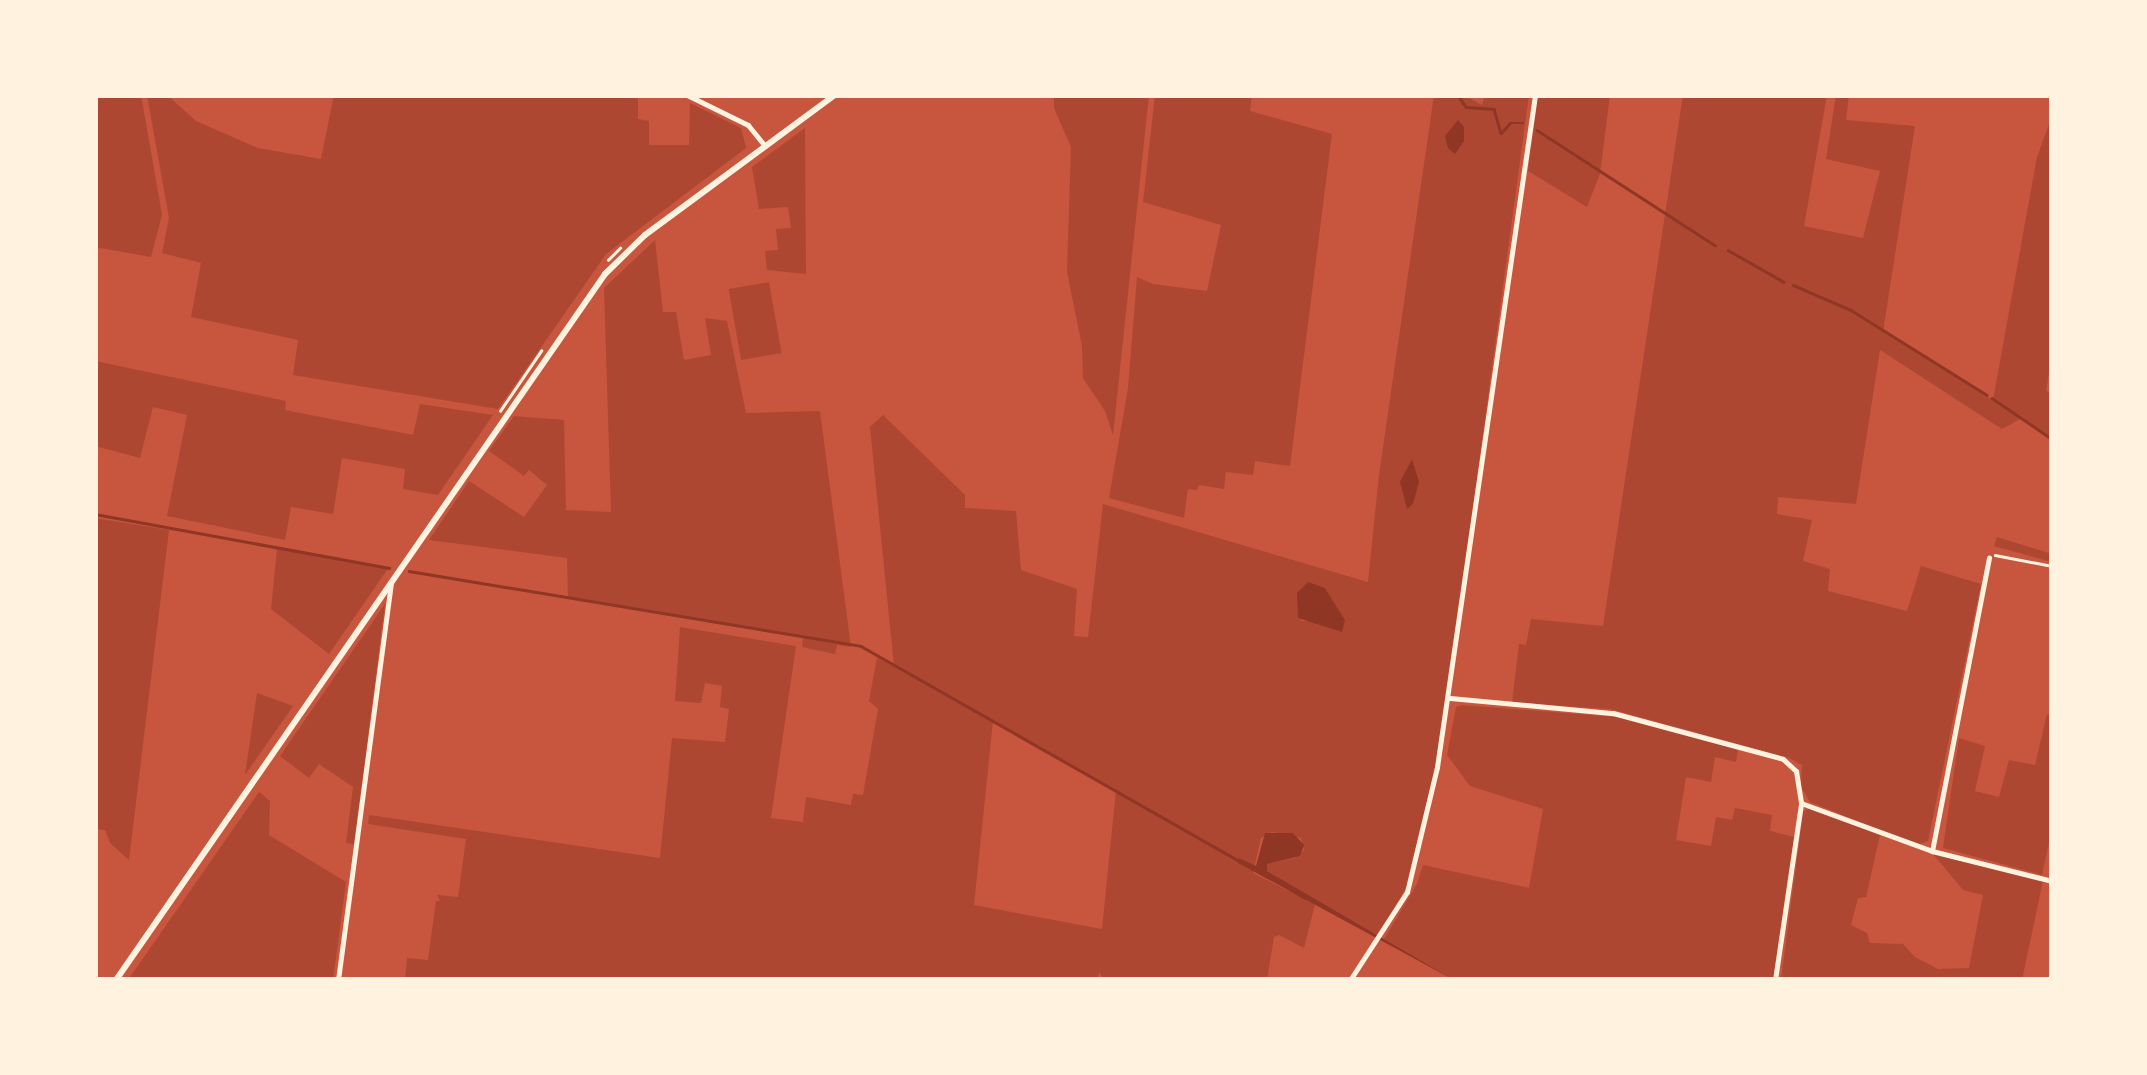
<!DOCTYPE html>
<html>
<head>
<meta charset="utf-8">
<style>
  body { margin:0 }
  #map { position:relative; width:2147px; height:1075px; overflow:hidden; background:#c8553d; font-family:Overpass,sans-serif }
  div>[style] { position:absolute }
  .green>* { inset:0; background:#ae4732; transform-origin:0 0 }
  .water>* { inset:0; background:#8f3625 }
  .stream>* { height:2.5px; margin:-1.25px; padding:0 1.25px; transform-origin:1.25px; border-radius:1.25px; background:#8f3625 }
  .path>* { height:2.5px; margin:-1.25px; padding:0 1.25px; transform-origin:1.25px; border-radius:1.25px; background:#fff3e0 }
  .minor>* { height:5px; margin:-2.5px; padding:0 2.5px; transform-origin:2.5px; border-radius:2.5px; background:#fff3e0 }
  .tertiary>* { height:5px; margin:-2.5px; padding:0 2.5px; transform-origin:2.5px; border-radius:2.5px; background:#fff3e0 }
  .secondary>* { height:6px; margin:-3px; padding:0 3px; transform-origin:3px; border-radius:3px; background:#fff3e0 }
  span { translate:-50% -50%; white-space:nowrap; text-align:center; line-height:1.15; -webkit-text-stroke:8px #fff3e0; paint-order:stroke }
  .frame { position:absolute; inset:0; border:98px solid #fff3e0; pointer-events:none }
</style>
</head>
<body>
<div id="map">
  <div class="green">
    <i style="clip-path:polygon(95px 95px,141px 95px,162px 215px,151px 257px,95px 247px)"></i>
    <i style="clip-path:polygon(147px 95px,167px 95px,196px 121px,258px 148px,321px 159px,334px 95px,638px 95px,638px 119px,649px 121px,649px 145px,689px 145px,690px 103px,741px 128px,746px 148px,606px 254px,498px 409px,293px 375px,298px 340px,191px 317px,201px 263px,162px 253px,169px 218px)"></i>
    <i style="clip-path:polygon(1054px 95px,1149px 95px,1113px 435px,1105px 411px,1083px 378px,1082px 346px,1067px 272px,1071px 147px,1054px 108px)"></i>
    <i style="clip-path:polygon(1155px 95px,1252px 95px,1250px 111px,1332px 134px,1290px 466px,1255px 461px,1253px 475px,1226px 472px,1224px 489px,1199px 485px,1197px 490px,1188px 489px,1184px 518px,1109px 498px,1128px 388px,1137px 277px,1153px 284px,1207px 291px,1221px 225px,1143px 202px)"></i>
    <i style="clip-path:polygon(evenodd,1434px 95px,1464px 95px,1482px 105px,1485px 96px,1529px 95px,1442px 736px,1410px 880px,1378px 938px,1267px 871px,1266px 864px,1295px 858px,1304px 850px,1301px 838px,1272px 832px,1261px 838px,1253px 873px,1315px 904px,1304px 948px,1279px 935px,1274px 937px,1267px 980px,1104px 980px,1099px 972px,1097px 980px,405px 980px,407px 958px,428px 960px,436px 901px,440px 901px,437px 895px,458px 897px,466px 839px,368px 824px,369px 815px,660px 858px,672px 738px,725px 742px,729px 709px,720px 707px,722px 686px,705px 683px,701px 703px,675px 701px,680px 627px,796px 646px,771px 818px,803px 822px,806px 797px,851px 805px,853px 794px,863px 795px,878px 709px,869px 701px,877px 658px,894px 666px,870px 427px,883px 415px,965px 495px,965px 508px,1016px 511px,1021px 570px,1077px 589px,1074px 636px,1088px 637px,1103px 504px,1368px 582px,1379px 475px,1434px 95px,1325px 588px,1345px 620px,1300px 621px,1325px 588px,1434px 95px,993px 721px,1116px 790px,1102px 929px,974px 905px,993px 721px)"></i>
    <i style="clip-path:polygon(1538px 95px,1610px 95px,1600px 174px,1587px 207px,1528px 171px)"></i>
    <i style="clip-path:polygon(1683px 95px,1827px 95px,1804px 226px,1863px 238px,1880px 171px,1826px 159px,1836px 95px,1849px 95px,1846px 120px,1915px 126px,1883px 332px,1993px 400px,2037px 157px,2052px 116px,2052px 354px,2046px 391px,2052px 393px,2052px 442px,2022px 418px,2002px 429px,1880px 350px,1856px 504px,1778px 497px,1777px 514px,1812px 520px,1803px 561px,1830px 569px,1828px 591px,1907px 611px,1921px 566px,1981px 584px,1928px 841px,1918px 845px,1810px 802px,1801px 787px,1802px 765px,1789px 758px,1610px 709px,1512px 703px,1519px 644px,1526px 645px,1531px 619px,1603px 626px)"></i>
    <i style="clip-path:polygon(805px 128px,806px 274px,767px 270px,765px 251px,778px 250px,776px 229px,791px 228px,788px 207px,759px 209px,752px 167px)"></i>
    <i style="clip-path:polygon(655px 240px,663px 312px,676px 312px,684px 360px,711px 355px,705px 318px,727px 321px,746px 413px,820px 411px,851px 647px,837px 645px,835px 654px,802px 647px,803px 638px,568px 598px,567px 558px,429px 540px,469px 481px,524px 517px,547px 485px,529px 470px,524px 476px,489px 451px,514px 416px,564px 420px,566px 510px,611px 512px,604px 288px)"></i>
    <i style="left:769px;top:282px;width:72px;height:41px;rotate:80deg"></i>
    <i style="clip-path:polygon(95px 361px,286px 401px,285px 410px,413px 435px,420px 404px,493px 415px,438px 495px,403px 489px,405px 469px,342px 458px,333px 514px,291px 507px,285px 540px,167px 516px,187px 415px,153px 407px,140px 458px,95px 446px)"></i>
    <i style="clip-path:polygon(95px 518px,169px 530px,129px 860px,110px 843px,105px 830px,95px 829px)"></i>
    <i style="clip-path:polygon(1997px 537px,2052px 554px,2052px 562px,1994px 546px)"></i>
    <i style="clip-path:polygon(277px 549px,389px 567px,329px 654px,271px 609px)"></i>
    <i style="clip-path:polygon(385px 604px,354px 844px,346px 843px,353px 787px,319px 764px,309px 778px,280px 756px)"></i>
    <i style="clip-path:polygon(257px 693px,293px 706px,245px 775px)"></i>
    <i style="clip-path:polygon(1462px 705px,1618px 717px,1738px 750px,1736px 762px,1715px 757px,1711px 782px,1686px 777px,1676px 840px,1711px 846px,1716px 817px,1732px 820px,1735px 808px,1772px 815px,1770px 831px,1794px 837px,1773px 980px,1454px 980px,1383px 941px,1417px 884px,1423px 865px,1529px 888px,1543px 809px,1470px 786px,1447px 755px,1456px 707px)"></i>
    <i style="clip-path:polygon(2047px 714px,2052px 716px,2052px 829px,2042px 875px,1943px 848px,1959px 738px,1985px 746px,1975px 791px,1999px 797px,2009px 760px,2035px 765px)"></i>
    <i style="clip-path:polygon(259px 792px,270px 801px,269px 835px,346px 882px,333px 980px,128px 980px)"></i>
    <i style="clip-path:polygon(1808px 809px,1880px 835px,1866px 897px,1858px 898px,1851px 925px,1867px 933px,1870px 943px,1903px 944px,1915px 957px,1938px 969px,1969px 968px,1983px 895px,1963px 890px,1933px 854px,2043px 881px,2022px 980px,1781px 980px,1803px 812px)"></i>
  </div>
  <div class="water">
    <i style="clip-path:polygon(1458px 120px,1464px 127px,1464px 141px,1455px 154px,1448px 148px,1445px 136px)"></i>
    <i style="clip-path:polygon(1412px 459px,1419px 482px,1413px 504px,1407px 509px,1400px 482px)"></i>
    <i style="clip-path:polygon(1308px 582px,1325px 588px,1345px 620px,1342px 632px,1298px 618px,1297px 593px)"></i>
    <i style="clip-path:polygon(1265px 833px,1293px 833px,1304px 845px,1300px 856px,1267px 864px,1267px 871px,1454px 980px,1238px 863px,1239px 858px,1256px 866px)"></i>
  </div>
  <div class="stream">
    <i style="left:1458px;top:95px;width:14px;rotate:56deg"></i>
    <i style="left:1466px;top:107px;width:28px;rotate:4deg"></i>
    <i style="left:1494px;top:109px;width:25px;rotate:74deg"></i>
    <i style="left:1501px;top:133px;width:13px;rotate:-48deg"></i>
    <i style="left:1510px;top:123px;width:13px"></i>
    <i style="left:1537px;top:130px;width:212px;rotate:32.9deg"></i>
    <i style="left:1728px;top:250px;width:64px;rotate:29.7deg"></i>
    <i style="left:1793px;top:285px;width:63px;rotate:23.3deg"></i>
    <i style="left:1851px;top:310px;width:160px;rotate:32deg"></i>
    <i style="left:1992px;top:398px;width:73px;rotate:34.3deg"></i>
    <i style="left:95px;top:514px;width:299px;rotate:10.4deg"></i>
    <i style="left:409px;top:571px;width:458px;rotate:9.4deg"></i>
    <i style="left:861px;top:646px;width:436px;rotate:29.6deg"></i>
    <i style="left:1290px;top:889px;width:17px;rotate:31deg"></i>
  </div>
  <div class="path">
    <i style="left:608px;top:260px;width:17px;rotate:-45deg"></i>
    <i style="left:500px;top:411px;width:73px;rotate:-55.7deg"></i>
    <i style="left:1995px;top:555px;width:58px;rotate:10.9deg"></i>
  </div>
  <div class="minor">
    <i style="left:1450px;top:698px;width:164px;rotate:5.3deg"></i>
    <i style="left:1613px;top:713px;width:176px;rotate:15.1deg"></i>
    <i style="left:1783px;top:759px;width:18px;rotate:43deg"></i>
    <i style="left:1796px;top:771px;width:32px;rotate:81deg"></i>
    <i style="left:1801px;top:803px;width:140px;rotate:20.1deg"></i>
    <i style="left:1932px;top:851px;width:299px;rotate:-79deg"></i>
    <i style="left:1932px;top:851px;width:124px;rotate:14deg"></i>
    <i style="left:338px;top:980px;width:402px;rotate:-82.4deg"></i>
    <i style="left:1350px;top:980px;width:105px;rotate:-57.1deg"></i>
    <i style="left:1407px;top:892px;width:129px;rotate:-76.5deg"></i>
    <i style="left:1437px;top:767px;width:679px;rotate:-81.7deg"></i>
    <i style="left:1775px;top:980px;width:179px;rotate:-81.6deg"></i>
  </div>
  <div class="tertiary">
    <i style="left:687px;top:95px;width:68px;rotate:26.2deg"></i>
    <i style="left:748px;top:125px;width:27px;rotate:51deg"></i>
  </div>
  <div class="secondary">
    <i style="left:116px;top:980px;width:859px;rotate:-55.29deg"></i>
    <i style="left:605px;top:274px;width:56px;rotate:-44.3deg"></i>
    <i style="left:645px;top:235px;width:236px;rotate:-36.4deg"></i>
  </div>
  <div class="frame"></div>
</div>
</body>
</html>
